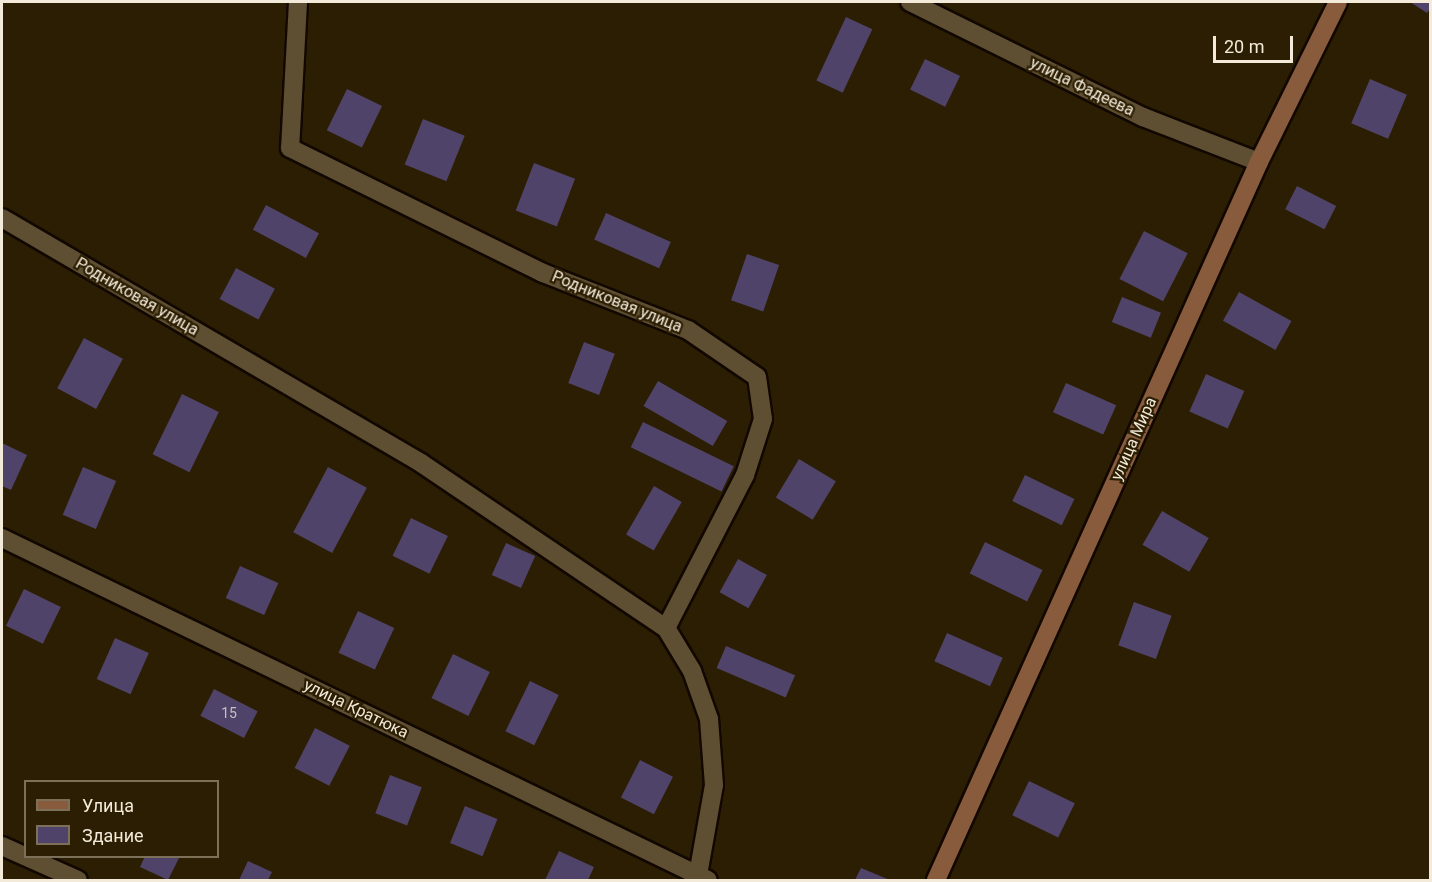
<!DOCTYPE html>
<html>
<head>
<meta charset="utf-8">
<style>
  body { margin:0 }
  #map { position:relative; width:1432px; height:882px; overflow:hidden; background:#2c1e02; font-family:Roboto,sans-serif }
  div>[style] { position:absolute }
  .building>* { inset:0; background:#4f4369; transform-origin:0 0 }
  .roads { filter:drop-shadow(2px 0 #120800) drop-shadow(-2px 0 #120800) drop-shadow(0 2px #120800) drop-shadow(0 -2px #120800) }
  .street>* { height:18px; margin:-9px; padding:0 9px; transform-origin:9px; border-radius:9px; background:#5f4f32 }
  .secondary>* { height:18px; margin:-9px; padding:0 9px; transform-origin:9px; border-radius:9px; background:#885b3c }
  span { translate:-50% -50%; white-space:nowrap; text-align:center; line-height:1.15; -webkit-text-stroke:4.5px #2c1e02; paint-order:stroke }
  .number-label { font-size:14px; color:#cac0be }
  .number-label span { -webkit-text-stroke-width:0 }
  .street-label { font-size:16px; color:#f3eada }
  .frame { position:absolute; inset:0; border:3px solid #f3eada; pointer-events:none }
  .legend { position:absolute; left:24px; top:780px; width:195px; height:78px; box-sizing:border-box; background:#2c1e02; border:2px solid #7c7058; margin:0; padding:8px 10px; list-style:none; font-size:18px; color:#f3eada }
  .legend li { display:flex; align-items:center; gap:12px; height:30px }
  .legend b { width:30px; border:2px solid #7c7058 }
  .scale { position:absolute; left:1213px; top:36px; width:80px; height:27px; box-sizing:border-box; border:3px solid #f3eada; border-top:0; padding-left:8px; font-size:18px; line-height:21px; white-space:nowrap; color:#f3eada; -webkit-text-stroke:4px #2c1e02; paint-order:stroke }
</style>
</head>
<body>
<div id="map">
  <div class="building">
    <i style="clip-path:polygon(1410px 2px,1430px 2px,1430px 9px,1427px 13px)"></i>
    <i style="left:846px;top:17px;width:29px;height:70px;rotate:25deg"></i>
    <i style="left:925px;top:59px;width:39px;height:34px;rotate:26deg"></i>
    <i style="left:1370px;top:79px;width:40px;height:48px;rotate:23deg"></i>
    <i style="left:347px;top:89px;width:39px;height:46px;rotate:26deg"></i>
    <i style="left:423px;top:119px;width:45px;height:49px;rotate:22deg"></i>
    <i style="left:534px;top:163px;width:44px;height:51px;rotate:21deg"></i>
    <i style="left:1297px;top:186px;width:44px;height:26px;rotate:27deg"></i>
    <i style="left:266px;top:205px;width:60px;height:28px;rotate:28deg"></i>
    <i style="left:606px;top:213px;width:71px;height:29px;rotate:24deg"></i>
    <i style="left:1144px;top:231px;width:49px;height:54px;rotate:27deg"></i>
    <i style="left:747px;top:254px;width:34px;height:49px;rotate:19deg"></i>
    <i style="left:236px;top:268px;width:44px;height:35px;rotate:28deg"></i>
    <i style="left:1239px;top:292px;width:60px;height:33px;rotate:29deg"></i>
    <i style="left:1122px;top:297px;width:42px;height:27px;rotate:22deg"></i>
    <i style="left:84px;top:338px;width:44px;height:57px;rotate:28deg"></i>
    <i style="left:584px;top:342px;width:33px;height:44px;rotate:21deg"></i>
    <i style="left:1206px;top:374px;width:42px;height:41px;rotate:24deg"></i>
    <i style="left:658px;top:381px;width:80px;height:29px;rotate:30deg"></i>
    <i style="left:1066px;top:383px;width:55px;height:32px;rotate:24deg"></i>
    <i style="left:182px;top:394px;width:41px;height:67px;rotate:26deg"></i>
    <i style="left:643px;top:422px;width:101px;height:28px;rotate:26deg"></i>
    <i style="clip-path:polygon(2px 443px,27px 455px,11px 490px,2px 486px)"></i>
    <i style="left:799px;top:459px;width:43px;height:45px;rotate:31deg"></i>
    <i style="left:83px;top:467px;width:36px;height:52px;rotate:23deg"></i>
    <i style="left:328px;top:467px;width:44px;height:74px;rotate:28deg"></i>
    <i style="left:1025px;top:475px;width:55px;height:29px;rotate:26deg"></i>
    <i style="left:654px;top:486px;width:32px;height:56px;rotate:30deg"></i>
    <i style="left:1162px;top:511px;width:54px;height:39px;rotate:30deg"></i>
    <i style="left:411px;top:518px;width:41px;height:42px;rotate:26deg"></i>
    <i style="left:985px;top:542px;width:64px;height:35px;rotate:26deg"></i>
    <i style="left:506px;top:543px;width:32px;height:35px;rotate:24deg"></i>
    <i style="left:738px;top:559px;width:33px;height:38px;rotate:29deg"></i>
    <i style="left:240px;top:566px;width:42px;height:35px;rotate:24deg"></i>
    <i style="left:24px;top:589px;width:41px;height:41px;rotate:26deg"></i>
    <i style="left:1134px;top:602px;width:40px;height:46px;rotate:20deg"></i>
    <i style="left:358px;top:611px;width:40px;height:46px;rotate:25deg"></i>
    <i style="left:947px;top:633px;width:61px;height:31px;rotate:24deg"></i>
    <i style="left:115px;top:638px;width:37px;height:45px;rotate:24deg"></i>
    <i style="left:726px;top:646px;width:75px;height:24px;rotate:23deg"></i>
    <i style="left:453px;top:654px;width:41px;height:49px;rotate:26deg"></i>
    <i style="left:530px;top:681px;width:32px;height:56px;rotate:26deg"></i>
    <i style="left:214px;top:689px;width:49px;height:30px;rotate:27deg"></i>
    <i style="left:315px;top:728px;width:39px;height:45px;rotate:27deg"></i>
    <i style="left:640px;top:760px;width:37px;height:42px;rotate:27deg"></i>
    <i style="left:390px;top:775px;width:34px;height:41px;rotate:21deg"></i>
    <i style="left:1029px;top:781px;width:51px;height:38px;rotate:26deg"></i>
    <i style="left:465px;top:806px;width:35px;height:40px;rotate:22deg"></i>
    <i style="clip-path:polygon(559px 851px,594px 867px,588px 880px,545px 880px)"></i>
    <i style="clip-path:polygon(145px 856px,180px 856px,168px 880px,140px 867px)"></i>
    <i style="clip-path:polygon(248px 861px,272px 872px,268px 880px,239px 880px)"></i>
    <i style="clip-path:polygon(861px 868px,890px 880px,855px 880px)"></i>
  </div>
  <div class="roads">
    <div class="street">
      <i style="left:298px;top:2px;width:146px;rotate:93.1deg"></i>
      <i style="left:290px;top:148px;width:282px;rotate:26.3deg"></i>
      <i style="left:543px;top:273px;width:156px;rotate:21.5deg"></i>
      <i style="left:688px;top:330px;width:83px;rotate:34.3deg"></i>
      <i style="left:757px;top:377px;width:42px;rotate:81.9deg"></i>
      <i style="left:763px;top:419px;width:59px;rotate:107.8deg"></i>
      <i style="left:745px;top:475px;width:172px;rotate:117.3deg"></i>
      <i style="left:910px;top:2px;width:260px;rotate:26.3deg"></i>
      <i style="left:1143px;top:117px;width:124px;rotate:21.2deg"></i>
      <i style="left:2px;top:218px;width:485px;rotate:30.3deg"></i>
      <i style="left:421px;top:463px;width:295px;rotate:34deg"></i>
      <i style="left:666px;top:628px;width:50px;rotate:58.8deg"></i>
      <i style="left:692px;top:671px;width:51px;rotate:70.5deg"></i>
      <i style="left:709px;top:719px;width:66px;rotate:85.7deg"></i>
      <i style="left:714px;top:785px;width:91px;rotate:100.1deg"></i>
      <i style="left:2px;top:538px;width:784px;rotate:25.85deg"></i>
      <i style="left:2px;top:846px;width:83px;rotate:24.1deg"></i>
    </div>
    <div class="secondary">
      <i style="left:936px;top:880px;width:787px;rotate:-65.78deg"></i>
      <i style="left:1259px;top:162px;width:178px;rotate:-63.7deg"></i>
    </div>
  </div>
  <div class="number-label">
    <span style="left:229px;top:713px">15</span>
  </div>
  <div class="street-label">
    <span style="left:1082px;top:87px;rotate:26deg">улица Фадеева</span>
    <span style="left:137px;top:297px;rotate:30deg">Родниковая улица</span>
    <span style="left:617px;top:302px;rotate:22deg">Родниковая улица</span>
    <span style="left:1134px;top:439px;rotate:-66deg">улица Мира</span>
    <span style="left:356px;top:709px;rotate:26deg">улица Кратюка</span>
  </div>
  <div class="frame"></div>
  <ul class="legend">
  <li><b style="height:8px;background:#885b3c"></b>Улица</li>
  <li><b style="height:16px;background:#4f4369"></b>Здание</li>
  </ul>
  <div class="scale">20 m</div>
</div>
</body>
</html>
